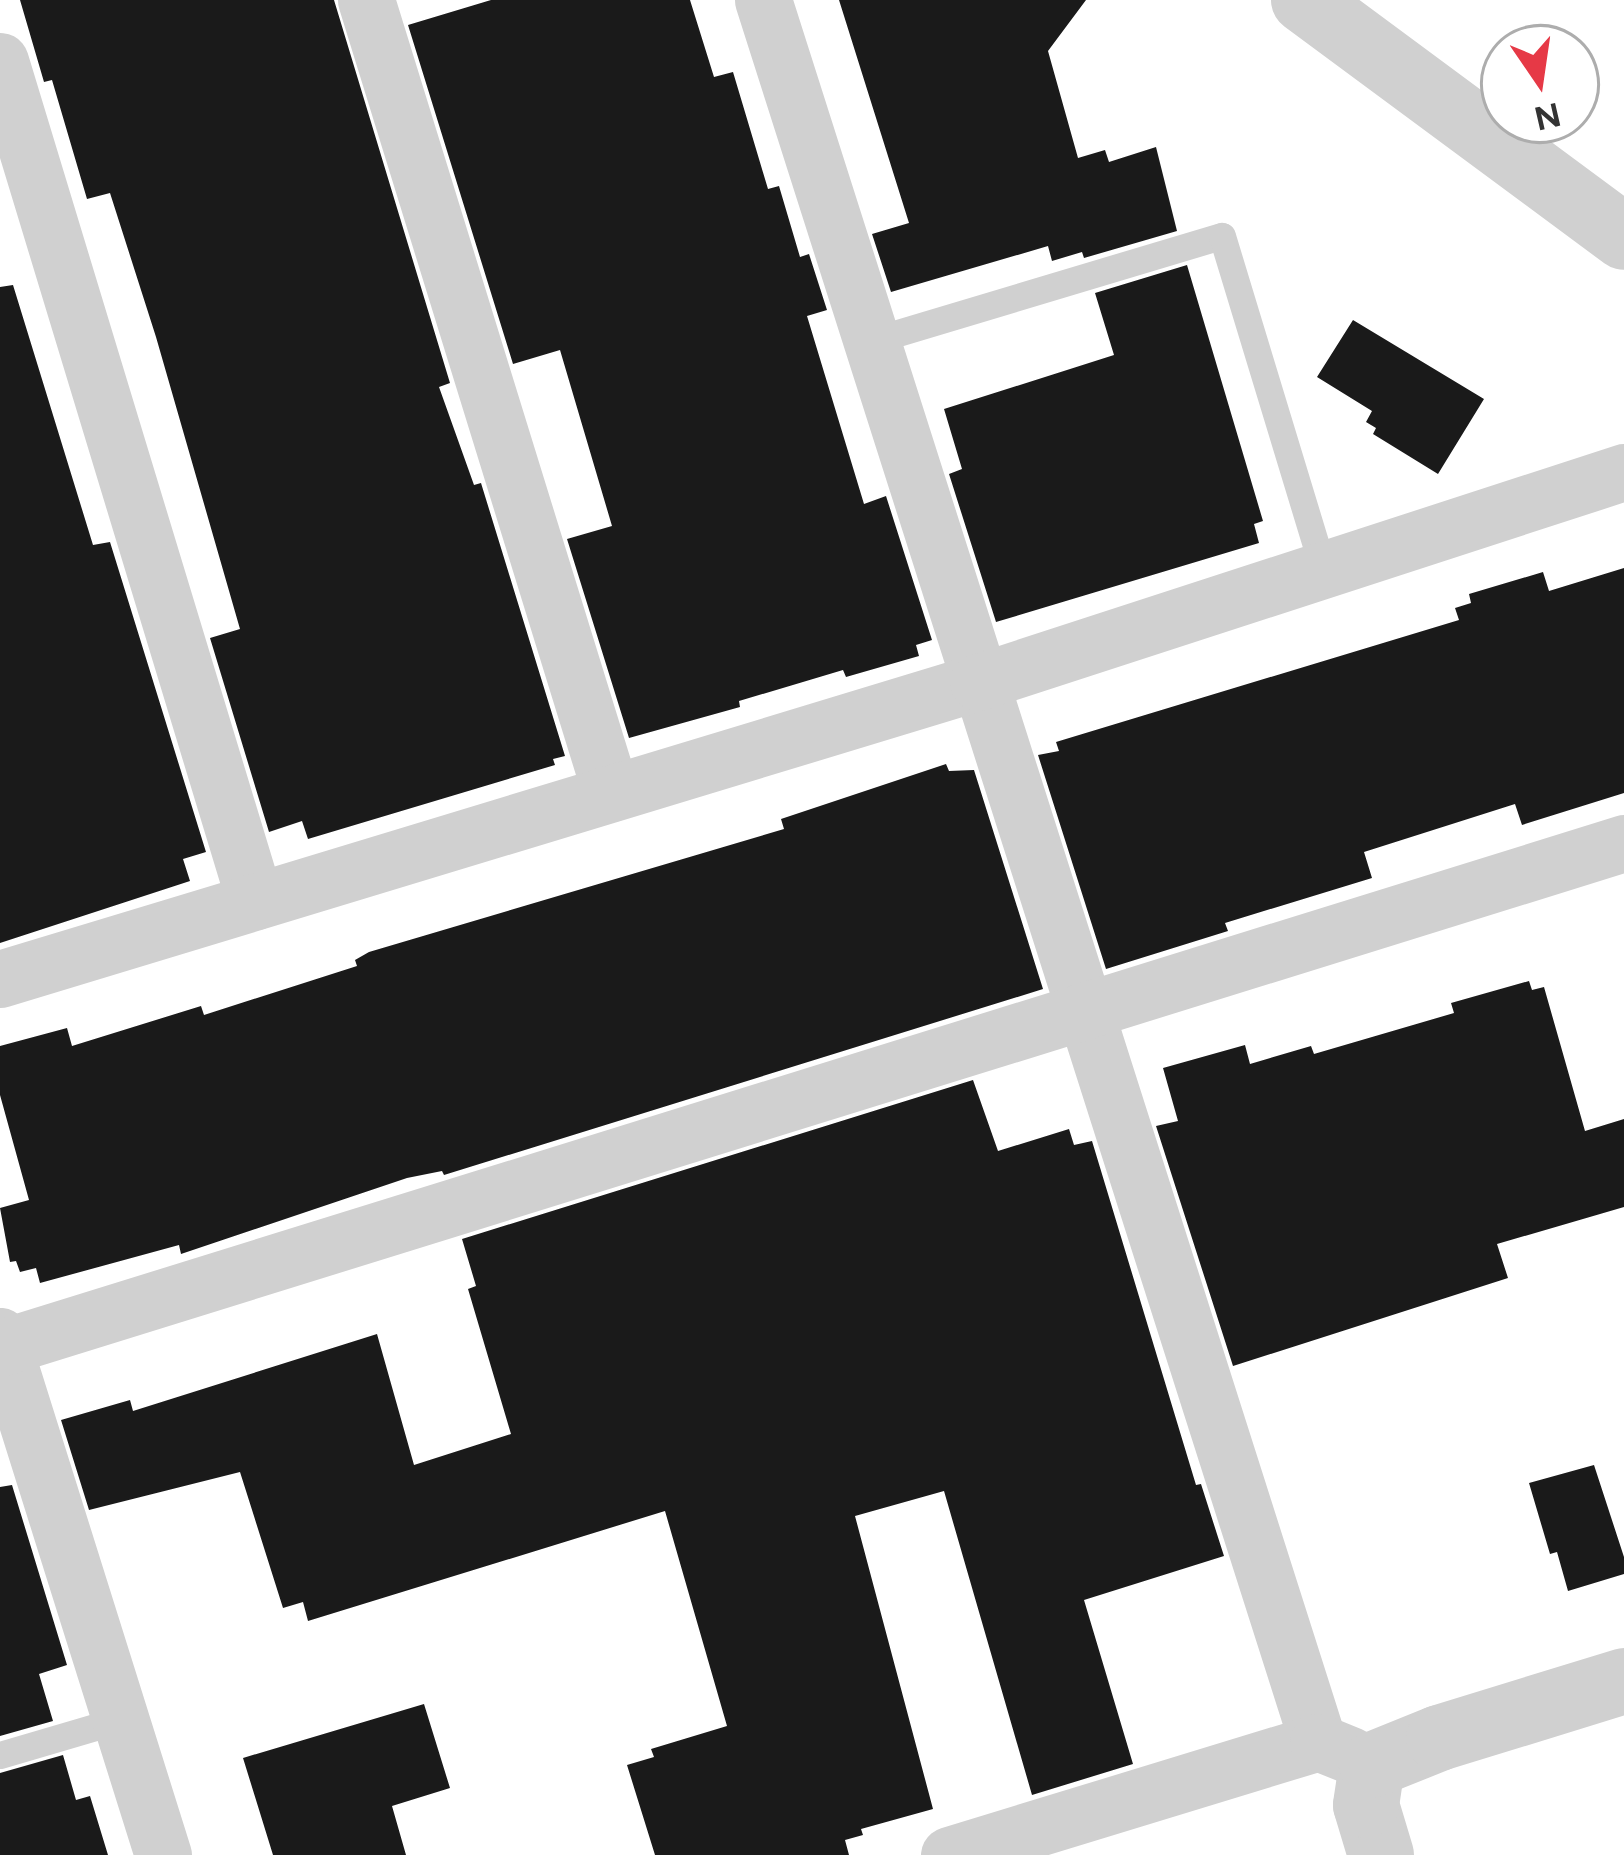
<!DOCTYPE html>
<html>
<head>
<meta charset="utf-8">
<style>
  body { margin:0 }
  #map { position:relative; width:1624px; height:1855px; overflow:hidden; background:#fff; font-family:Figtree,sans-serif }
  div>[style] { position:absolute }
  .building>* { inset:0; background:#1a1a1a }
  .service>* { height:27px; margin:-13.5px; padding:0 13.5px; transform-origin:13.5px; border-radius:13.5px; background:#d0d0d0 }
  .minor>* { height:57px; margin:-28.5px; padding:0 28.5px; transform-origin:28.5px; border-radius:28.5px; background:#d0d0d0 }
  .tertiary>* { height:66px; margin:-33px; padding:0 33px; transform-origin:33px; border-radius:33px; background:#d0d0d0 }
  span { translate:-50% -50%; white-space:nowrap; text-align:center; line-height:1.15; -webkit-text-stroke:12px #fff; paint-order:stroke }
  .north { position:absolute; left:1480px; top:24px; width:120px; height:120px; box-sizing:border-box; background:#fff; border:3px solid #adadad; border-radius:50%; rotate:167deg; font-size:33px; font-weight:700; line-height:48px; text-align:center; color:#333 }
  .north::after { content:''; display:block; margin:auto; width:42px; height:54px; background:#e63946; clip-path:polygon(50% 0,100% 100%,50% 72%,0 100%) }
</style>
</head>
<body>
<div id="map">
  <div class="building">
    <i style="clip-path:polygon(20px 0,334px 0,450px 383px,439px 387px,474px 485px,481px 483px,565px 756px,553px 759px,555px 765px,308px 839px,302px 821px,269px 832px,210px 638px,240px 629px,156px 337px,110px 193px,87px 199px,52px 80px,44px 82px)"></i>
    <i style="clip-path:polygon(491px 0,690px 0,714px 77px,733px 72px,768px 189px,779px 186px,800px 257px,809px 254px,827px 310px,807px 316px,864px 504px,886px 496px,932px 640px,916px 645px,919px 656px,846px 677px,843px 670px,739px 701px,740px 707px,629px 738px,567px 539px,612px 526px,560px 350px,513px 364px,408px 25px)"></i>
    <i style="clip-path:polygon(839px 0,1086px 0,1048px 51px,1078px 158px,1105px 150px,1109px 162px,1156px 147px,1177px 231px,1084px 258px,1082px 252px,1052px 261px,1048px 246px,891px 292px,872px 234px,909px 223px)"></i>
    <i style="clip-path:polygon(1187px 265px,1263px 521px,1254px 524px,1259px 543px,996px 622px,949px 474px,962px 469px,944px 409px,1114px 355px,1095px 293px)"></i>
    <i style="clip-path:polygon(13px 285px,93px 545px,110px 542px,206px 852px,183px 859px,190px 881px,0 943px,0 287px)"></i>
    <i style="clip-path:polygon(1353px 320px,1484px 399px,1438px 474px,1373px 434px,1376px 428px,1366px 422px,1372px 411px,1317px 377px)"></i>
    <i style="clip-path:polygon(1624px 568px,1624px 793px,1522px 825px,1515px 804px,1364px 852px,1372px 878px,1225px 923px,1228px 931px,1106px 969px,1038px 755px,1059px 751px,1056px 742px,1459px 620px,1455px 608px,1471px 603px,1469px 594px,1543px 572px,1549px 591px)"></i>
    <i style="clip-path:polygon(946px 764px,949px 771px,974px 770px,1043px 989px,444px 1175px,442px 1171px,407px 1178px,181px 1254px,179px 1245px,40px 1283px,36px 1268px,20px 1272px,16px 1261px,10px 1262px,0 1208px,29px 1200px,0 1095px,0 1046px,67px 1028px,72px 1046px,201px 1006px,204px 1015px,357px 966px,355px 960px,369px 952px,784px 829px,781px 819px)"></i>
    <i style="clip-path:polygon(1529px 981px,1532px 990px,1544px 987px,1585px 1131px,1624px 1119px,1624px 1207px,1497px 1244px,1508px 1278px,1233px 1366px,1156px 1126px,1178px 1121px,1163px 1068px,1245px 1045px,1250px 1064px,1311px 1046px,1314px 1054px,1454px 1013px,1451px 1003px)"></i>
    <i style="clip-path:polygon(973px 1080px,998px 1151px,1069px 1129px,1074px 1145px,1092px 1141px,1196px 1485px,1201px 1484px,1224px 1556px,1084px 1600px,1133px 1764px,1032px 1795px,944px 1491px,855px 1516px,933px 1809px,861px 1829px,863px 1835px,845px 1840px,849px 1855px,655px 1855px,627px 1765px,654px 1757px,651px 1749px,727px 1726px,665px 1511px,308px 1621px,303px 1602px,283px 1608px,240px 1472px,89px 1510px,61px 1420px,130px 1400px,133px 1411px,377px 1334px,414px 1465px,511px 1434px,468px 1289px,476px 1286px,462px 1239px)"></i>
    <i style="clip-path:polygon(1594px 1465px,1624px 1557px,1624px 1574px,1568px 1591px,1557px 1552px,1550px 1554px,1529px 1483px)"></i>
    <i style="clip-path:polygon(12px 1485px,67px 1665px,39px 1674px,53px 1721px,0 1736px,0 1487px)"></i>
    <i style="clip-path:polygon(424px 1704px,450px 1788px,392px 1806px,406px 1855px,273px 1855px,243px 1758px)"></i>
    <i style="clip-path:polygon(63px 1755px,76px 1800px,90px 1796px,108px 1855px,0 1855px,0 1773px)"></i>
  </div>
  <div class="service">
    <i style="left:871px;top:341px;width:366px;rotate:-16.7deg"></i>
    <i style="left:1222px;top:236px;width:351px;rotate:73.1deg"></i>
    <i style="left:0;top:1755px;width:124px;rotate:-16.4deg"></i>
  </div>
  <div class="minor">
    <i style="left:366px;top:0;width:830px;rotate:72.83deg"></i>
    <i style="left:763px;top:0;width:1828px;rotate:72.33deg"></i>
    <i style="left:0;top:61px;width:878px;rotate:73.11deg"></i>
    <i style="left:0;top:979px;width:1022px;rotate:-16.89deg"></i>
    <i style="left:978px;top:682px;width:679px;rotate:-18.01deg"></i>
    <i style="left:0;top:1336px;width:544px;rotate:72.56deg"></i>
    <i style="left:0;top:1348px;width:1701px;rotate:-17.27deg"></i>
    <i style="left:949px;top:1855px;width:386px;rotate:-17deg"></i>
    <i style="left:1318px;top:1742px;width:35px;rotate:22deg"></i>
  </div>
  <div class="tertiary">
    <i style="left:1304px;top:0;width:398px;rotate:36.5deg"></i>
    <i style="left:1381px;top:1855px;width:52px;rotate:-106.7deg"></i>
    <i style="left:1366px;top:1805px;width:40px;rotate:-81.5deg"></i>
    <i style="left:1372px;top:1765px;width:72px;rotate:-21.9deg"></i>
    <i style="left:1439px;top:1738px;width:194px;rotate:-17.1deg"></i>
  </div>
  <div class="north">N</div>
</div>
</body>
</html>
